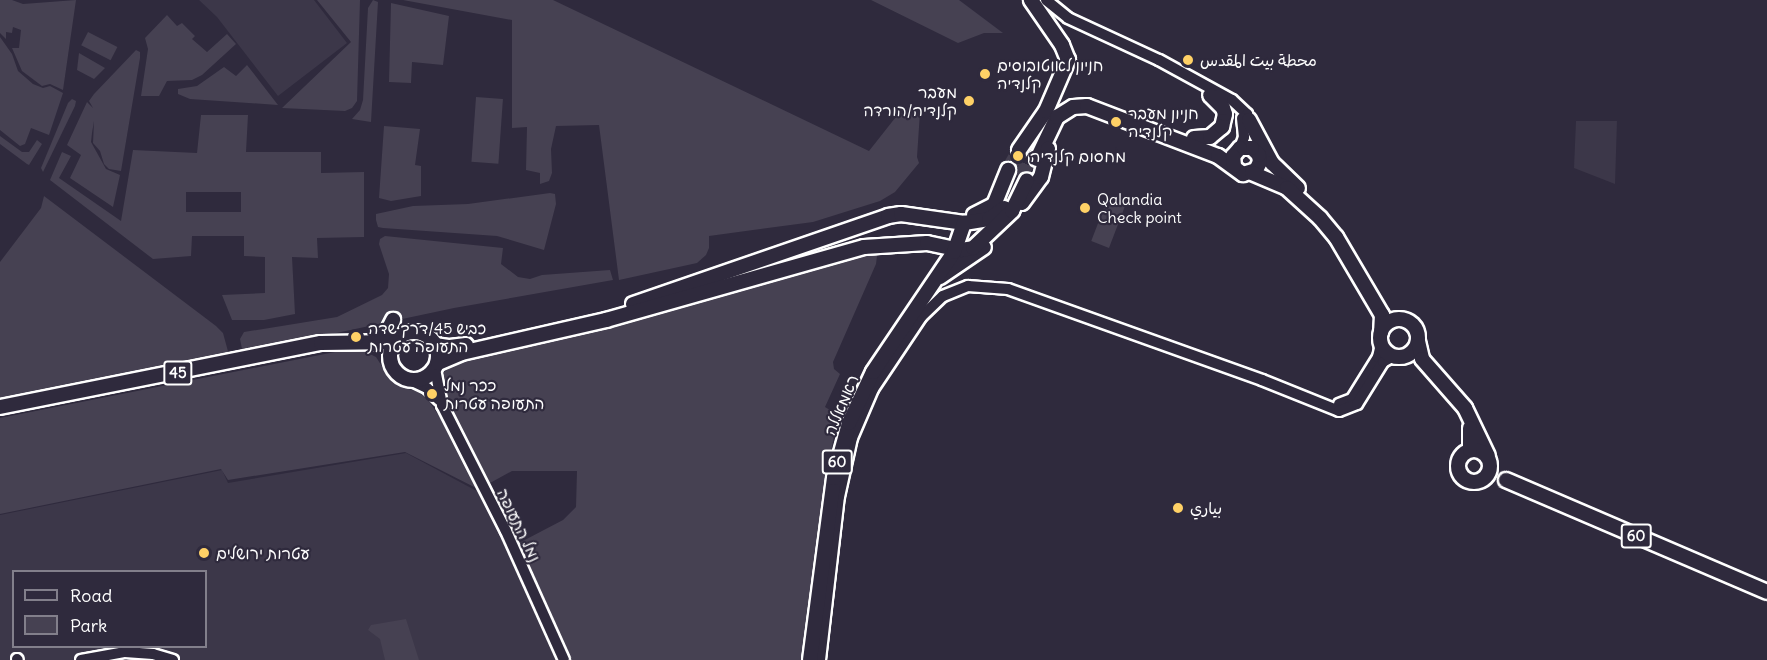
<!DOCTYPE html>
<html>
<head>
<meta charset="utf-8">
<style>
  body { margin:0 }
  #map { position:relative; width:1767px; height:660px; overflow:hidden; background:#2f2a3d; font-family:Delius,"Playpen Sans Arabic","Playpen Sans Hebrew",sans-serif }
  div>[style] { position:absolute }
  .built>* { inset:0; background:#3c3749 }
  .green>* { inset:0; background:#464152; transform-origin:0 0 }
  .highway-tunnel>* { height:14px; margin-top:-7px; transform-origin:0; background:repeating-linear-gradient(90deg,#443f50 0 14px,transparent 0 21px) }
  .roads { filter:drop-shadow(2px 0 #fff) drop-shadow(-2px 0 #fff) drop-shadow(0 2px #fff) drop-shadow(0 -2px #fff) }
  .secondary>* { height:10px; margin:-5px; padding:0 5px; transform-origin:5px; border-radius:5px; background:#2f2a3d }
  .highway>* { height:14px; margin:-7px; padding:0 7px; transform-origin:7px; border-radius:7px; background:#2f2a3d }
  .highway>.ring { margin:-7px; padding:0; box-sizing:content-box; background:none; border:14px solid #2f2a3d; border-radius:50% }
  .dots>* { width:16px; height:16px; translate:-50% -50%; box-sizing:border-box; border:3px solid #2f2a3d; border-radius:50% }
  span { translate:-50% -50%; white-space:nowrap; text-align:center; line-height:1.15; -webkit-text-stroke:4.5px #2f2a3d; paint-order:stroke }
  .shield-label span { padding:2px 4px; background:#2f2a3d; border:2px solid; border-radius:4px; -webkit-text-stroke-width:0 }
  .shield-label { font-size:15px; color:#fff; font-weight:700 }
  .poi-label { font-size:16px; color:#fff }
  .left { translate:0 -50%; text-align:left }
  .right { translate:-100% -50%; text-align:right }
  .street-label { font-size:16px; color:#fff }
  .legend { position:absolute; left:12px; top:570px; width:195px; height:78px; box-sizing:border-box; background:#2f2a3d; border:2px solid #827f8b; margin:0; padding:8px 10px; list-style:none; font-size:18px; color:#fff }
  .legend li { display:flex; align-items:center; gap:12px; height:30px }
  .legend b { width:30px; border:2px solid #827f8b }
</style>
</head>
<body>
<div id="map">
  <div class="built">
    <i style="clip-path:polygon(199px 0,314px 0,347px 43px,278px 96px,217px 17px)"></i>
    <i style="clip-path:polygon(1576px 121px,1617px 121px,1615px 184px,1574px 168px)"></i>
    <i style="clip-path:polygon(evenodd,406px 453px,486px 496px,556px 660px,0 660px,0 515px,222px 470px,228px 483px,406px 453px,14px 572px,206px 572px,206px 646px,14px 646px,14px 572px)"></i>
  </div>
  <div class="green">
    <i style="clip-path:polygon(0 0,12px 0,23px 4px,76px 0,63px 90px,50px 84px,42px 86px,22px 71px,12px 48px,19px 48px,21px 30px,13px 27px,12px 33px,6px 32px,6px 39px,0 33px)"></i>
    <i style="clip-path:polygon(317px 0,360px 0,357px 101px,352px 108px,345px 111px,282px 108px,351px 42px)"></i>
    <i style="clip-path:polygon(373px 0,378px 2px,371px 122px,352px 119px,360px 110px,363px 100px,368px 8px)"></i>
    <i style="clip-path:polygon(403px 0,553px 0,869px 151px,899px 113px,920px 112px,917px 157px,919px 163px,895px 192px,880px 201px,813px 222px,709px 236px,709px 248px,706px 255px,697px 263px,619px 280px,599px 125px,556px 126px,551px 149px,552px 173px,549px 181px,540px 184px,540px 173px,526px 170px,527px 127px,512px 128px,512px 20px)"></i>
    <i style="clip-path:polygon(871px 0,959px 0,1003px 33px,984px 33px,958px 43px)"></i>
    <i style="clip-path:polygon(391px 3px,449px 16px,443px 65px,412px 62px,411px 83px,389px 82px)"></i>
    <i style="clip-path:polygon(167px 15px,177px 26px,182px 23px,195px 36px,192px 39px,207px 52px,227px 34px,236px 44px,202px 75px,192px 80px,167px 81px,159px 96px,141px 96px,148px 49px,145px 38px)"></i>
    <i style="left:88px;top:32px;width:33px;height:15px;rotate:27deg"></i>
    <i style="clip-path:polygon(0 37px,12px 54px,18px 71px,33px 84px,43px 88px,50px 86px,63px 93px,49px 135px,31px 128px,25px 144px,20px 146px,0 130px)"></i>
    <i style="clip-path:polygon(136px 50px,140px 52px,140px 58px,121px 171px,109px 169px,104px 164px,100px 151px,93px 143px,94px 121px,92px 133px,91px 142px,106px 169px,120px 175px,113px 207px,70px 178px,81px 155px,67px 145px,87px 102px,93px 108px,89px 101px,94px 94px)"></i>
    <i style="clip-path:polygon(79px 53px,105px 68px,94px 79px,77px 70px)"></i>
    <i style="clip-path:polygon(247px 65px,278px 105px,190px 99px,178px 94px,178px 89px,197px 86px,224px 67px,236px 76px)"></i>
    <i style="left:476px;top:97px;width:27px;height:65px;rotate:4deg"></i>
    <i style="clip-path:polygon(72px 99px,76px 101px,75px 106px,43px 172px,41px 168px,68px 103px)"></i>
    <i style="clip-path:polygon(evenodd,201px 115px,248px 115px,246px 152px,321px 152px,321px 173px,364px 172px,364px 237px,317px 238px,318px 258px,292px 257px,295px 314px,264px 320px,232px 320px,222px 295px,265px 293px,265px 257px,244px 256px,244px 236px,192px 236px,191px 256px,153px 259px,50px 180px,62px 152px,71px 156px,59px 178px,121px 221px,133px 150px,197px 153px,201px 115px,241px 192px,241px 212px,186px 212px,186px 192px,241px 192px)"></i>
    <i style="clip-path:polygon(384px 126px,420px 129px,415px 165px,421px 166px,421px 196px,391px 201px,379px 198px)"></i>
    <i style="clip-path:polygon(0 136px,22px 152px,29px 152px,37px 140px,42px 144px,29px 165px,27px 164px,0 144px)"></i>
    <i style="clip-path:polygon(550px 193px,555px 194px,556px 204px,544px 250px,497px 236px,383px 228px,378px 227px,376px 220px,376px 214px,413px 206px,468px 204px)"></i>
    <i style="clip-path:polygon(44px 196px,216px 326px,223px 333px,229px 355px,0 398px,0 262px,41px 208px)"></i>
    <i style="left:1107px;top:200px;width:19px;height:44px;rotate:21deg"></i>
    <i style="clip-path:polygon(385px 236px,503px 248px,501px 264px,518px 277px,530px 279px,542px 275px,610px 270px,613px 280px,454px 308px,247px 352px,242px 349px,240px 339px,244px 332px,337px 317px,382px 295px,388px 288px,389px 274px,379px 244px,380px 239px)"></i>
    <i style="clip-path:polygon(873px 250px,877px 256px,876px 264px,833px 362px,834px 369px,840px 374px,825px 407px,838px 415px,825px 483px,805px 660px,567px 660px,519px 543px,563px 520px,576px 507px,577px 471px,512px 471px,490px 483px,446px 396px,441px 384px,442px 374px,451px 366px,479px 355px,585px 333px,671px 311px)"></i>
    <i style="clip-path:polygon(345px 350px,362px 350px,376px 357px,390px 379px,400px 386px,424px 394px,462px 450px,484px 492px,405px 452px,228px 480px,221px 469px,0 514px,0 418px)"></i>
    <i style="clip-path:polygon(406px 619px,419px 660px,385px 660px,380px 639px,368px 630px,371px 625px)"></i>
  </div>
  <div class="highway-tunnel">
    <i style="left:1008px;top:170px;width:23px;rotate:-61deg"></i>
    <i style="left:1021px;top:177px;width:23px;rotate:-65deg"></i>
  </div>
  <div class="roads">
    <div class="secondary">
      <i style="left:1046px;top:0;width:28px;rotate:39deg"></i>
      <i style="left:1068px;top:18px;width:100px;rotate:24.8deg"></i>
      <i style="left:1159px;top:60px;width:83px;rotate:28.7deg"></i>
      <i style="left:1232px;top:100px;width:21px;rotate:43deg"></i>
      <i style="left:1247px;top:114px;width:12px;rotate:76deg"></i>
      <i style="left:1240px;top:148px;width:12px;rotate:-70deg"></i>
      <i style="left:1244px;top:137px;width:19px;rotate:-96deg"></i>
      <i style="left:435px;top:369px;width:37px;rotate:79deg"></i>
      <i style="left:442px;top:405px;width:141px;rotate:63.1deg"></i>
      <i style="left:506px;top:531px;width:141px;rotate:65.8deg"></i>
      <i style="left:412px;top:381px;width:17px;rotate:25deg"></i>
      <i style="left:427px;top:388px;width:17px;rotate:45deg"></i>
      <i style="left:1339px;top:404px;width:14px;rotate:-21deg"></i>
      <i style="left:1352px;top:399px;width:49px;rotate:-58.2deg"></i>
      <i style="left:1378px;top:357px;width:13px;rotate:-77deg"></i>
      <i style="left:17px;top:659px;width:1px;rotate:45deg"></i>
      <i style="left:81px;top:660px;width:45px;rotate:-10.3deg"></i>
      <i style="left:125px;top:652px;width:28px;rotate:4deg"></i>
      <i style="left:153px;top:654px;width:21px;rotate:17deg"></i>
      <i style="left:820px;top:660px;width:164px;rotate:-83.4deg"></i>
      <i style="left:839px;top:497px;width:60px;rotate:-77.6deg"></i>
      <i style="left:852px;top:438px;width:53px;rotate:-66.8deg"></i>
      <i style="left:873px;top:389px;width:87px;rotate:-56.3deg"></i>
      <i style="left:921px;top:317px;width:30px;rotate:-44deg"></i>
      <i style="left:943px;top:296px;width:27px;rotate:-22deg"></i>
      <i style="left:968px;top:286px;width:40px;rotate:4.3deg"></i>
      <i style="left:1008px;top:289px;width:270px;rotate:19.7deg"></i>
      <i style="left:1262px;top:380px;width:83px;rotate:21.9deg"></i>
      <i style="left:1339px;top:411px;width:19px;rotate:-21deg"></i>
      <i style="left:1357px;top:404px;width:49px;rotate:-58.2deg"></i>
      <i style="left:1383px;top:362px;width:13px;rotate:-29deg"></i>
    </div>
    <div class="highway">
      <i style="left:1249px;top:120px;width:49px;rotate:61.9deg"></i>
      <i style="left:1272px;top:163px;width:36px;rotate:44deg"></i>
      <i style="left:1194px;top:138px;width:16px;rotate:-4deg"></i>
      <i style="left:1210px;top:137px;width:16px;rotate:-40deg"></i>
      <i style="left:1222px;top:127px;width:13px;rotate:-77deg"></i>
      <i style="left:1225px;top:114px;width:6px;rotate:-108deg"></i>
      <i style="left:1223px;top:108px;width:18px;rotate:-135deg"></i>
      <i style="left:1019px;top:150px;width:47px;rotate:-55.3deg"></i>
      <i style="left:1046px;top:111px;width:56px;rotate:-66.7deg"></i>
      <i style="left:1068px;top:60px;width:16px;rotate:-112deg"></i>
      <i style="left:1062px;top:45px;width:55px;rotate:-124.6deg"></i>
      <i style="left:1037px;top:159px;width:47px;rotate:-64.5deg"></i>
      <i style="left:1057px;top:117px;width:19px;rotate:-32deg"></i>
      <i style="left:1073px;top:107px;width:14px;rotate:-4deg"></i>
      <i style="left:1087px;top:106px;width:140px;rotate:20.9deg"></i>
      <i style="left:1218px;top:156px;width:31px;rotate:36deg"></i>
      <i style="left:1243px;top:174px;width:14px;rotate:-17deg"></i>
      <i style="left:1256px;top:170px;width:9px;rotate:-63deg"></i>
      <i style="left:1260px;top:162px;width:7px;rotate:-98deg"></i>
      <i style="left:1259px;top:155px;width:10px;rotate:-135deg"></i>
      <i style="left:1252px;top:148px;width:12px;rotate:180deg"></i>
      <i style="left:1240px;top:148px;width:11px;rotate:131deg"></i>
      <i style="left:1233px;top:156px;width:10px;rotate:84deg"></i>
      <i style="left:1252px;top:173px;width:38px;rotate:23deg"></i>
      <i style="left:1287px;top:188px;width:45px;rotate:42.3deg"></i>
      <i style="left:1320px;top:218px;width:25px;rotate:50deg"></i>
      <i style="left:1336px;top:237px;width:91px;rotate:59.5deg"></i>
      <i style="left:1382px;top:315px;width:17px;rotate:93deg"></i>
      <i style="left:1022px;top:203px;width:32px;rotate:-54deg"></i>
      <i style="left:1041px;top:177px;width:29px;rotate:-76deg"></i>
      <i style="left:974px;top:215px;width:22px;rotate:-27deg"></i>
      <i style="left:994px;top:205px;width:38px;rotate:-68deg"></i>
      <i style="left:940px;top:277px;width:53px;rotate:-34.3deg"></i>
      <i style="left:633px;top:304px;width:270px;rotate:-19deg"></i>
      <i style="left:888px;top:216px;width:13px;rotate:-9deg"></i>
      <i style="left:901px;top:214px;width:64px;rotate:8.1deg"></i>
      <i style="left:964px;top:223px;width:25px;rotate:-9deg"></i>
      <i style="left:989px;top:219px;width:19px;rotate:-35deg"></i>
      <i class="ring" style="left:1380px;top:319px;width:24px;height:24px"></i>
      <i class="ring" style="left:390px;top:332px;width:34px;height:34px"></i>
      <i style="left:1418px;top:341px;width:18px;rotate:77deg"></i>
      <i style="left:1422px;top:359px;width:65px;rotate:48.7deg"></i>
      <i style="left:1465px;top:408px;width:53px;rotate:64.4deg"></i>
      <i style="left:372px;top:342px;width:16px;rotate:-30deg"></i>
      <i style="left:386px;top:334px;width:16px;rotate:-63deg"></i>
      <i style="left:435px;top:345px;width:15px;rotate:8deg"></i>
      <i style="left:450px;top:347px;width:16px;rotate:-7deg"></i>
      <i style="left:438px;top:363px;width:25px;rotate:-23deg"></i>
      <i style="left:461px;top:353px;width:149px;rotate:-12.8deg"></i>
      <i style="left:606px;top:320px;width:268px;rotate:-15.8deg"></i>
      <i style="left:864px;top:247px;width:63px;rotate:-3.6deg"></i>
      <i style="left:927px;top:243px;width:35px;rotate:12deg"></i>
      <i style="left:961px;top:250px;width:12px;rotate:-9deg"></i>
      <i style="left:973px;top:248px;width:54px;rotate:-43.5deg"></i>
      <i style="left:1012px;top:211px;width:34px;rotate:-64deg"></i>
      <i style="left:0;top:407px;width:327px;rotate:-11.3deg"></i>
      <i style="left:321px;top:343px;width:74px;rotate:-0.8deg"></i>
      <i class="ring" style="left:1458px;top:450px;width:18px;height:18px"></i>
      <i style="left:1470px;top:450px;width:22px;rotate:-90deg"></i>
      <i style="left:1506px;top:480px;width:284px;rotate:23.2deg"></i>
      <i style="left:810px;top:660px;width:184px;rotate:-82.5deg"></i>
      <i style="left:834px;top:478px;width:57px;rotate:-74.7deg"></i>
      <i style="left:849px;top:423px;width:56px;rotate:-64.8deg"></i>
      <i style="left:873px;top:372px;width:145px;rotate:-56deg"></i>
      <i style="left:954px;top:252px;width:31px;rotate:-71deg"></i>
    </div>
  </div>
  <div class="dots">
    <i style="left:1188px;top:60px;background:#ffd166"></i>
    <i style="left:985px;top:74px;background:#ffd166"></i>
    <i style="left:969px;top:101px;background:#ffd166"></i>
    <i style="left:1116px;top:122px;background:#ffd166"></i>
    <i style="left:1018px;top:156px;background:#ffd166"></i>
    <i style="left:1085px;top:208px;background:#ffd166"></i>
    <i style="left:356px;top:337px;background:#ffd166"></i>
    <i style="left:432px;top:394px;background:#ffd166"></i>
    <i style="left:1178px;top:508px;background:#ffd166"></i>
    <i style="left:204px;top:553px;background:#ffd166"></i>
  </div>
  <div class="shield-label">
    <span style="left:178px;top:373px">45</span>
    <span style="left:837px;top:462px">60</span>
    <span style="left:1636px;top:536px">60</span>
  </div>
  <div class="poi-label">
    <span class="left" style="left:1200px;top:60px">محطة بيت المقدس</span>
    <span class="left" style="left:997px;top:74px">חניון לאוטובוסים<br>קלנדיה</span>
    <span class="right" style="left:957px;top:101px">מעבר<br>קלנדיה/הורדה</span>
    <span class="left" style="left:1128px;top:122px">חניון מעבר<br>קלנדיה</span>
    <span class="left" style="left:1030px;top:156px">מחסום קלנדיה</span>
    <span class="left" style="left:1097px;top:208px">Qalandia<br>Check point</span>
    <span class="left" style="left:368px;top:337px">כביש 45/דרך שדה<br>התעופה עטרות</span>
    <span class="left" style="left:444px;top:394px">ככר נמל<br>התעופה עטרות</span>
    <span class="left" style="left:1190px;top:508px">بياري</span>
    <span class="left" style="left:216px;top:553px">עטרות ירושלים</span>
  </div>
  <div class="street-label">
    <span style="left:841px;top:405px;rotate:-67deg">ראמאללה</span>
    <span style="left:519px;top:525px;rotate:64deg">נמל התעופה</span>
  </div>
  <ul class="legend">
  <li><b style="height:8px;background:#2f2a3d"></b>Road</li>
  <li><b style="height:16px;background:#464152"></b>Park</li>
  </ul>
</div>
</body>
</html>
